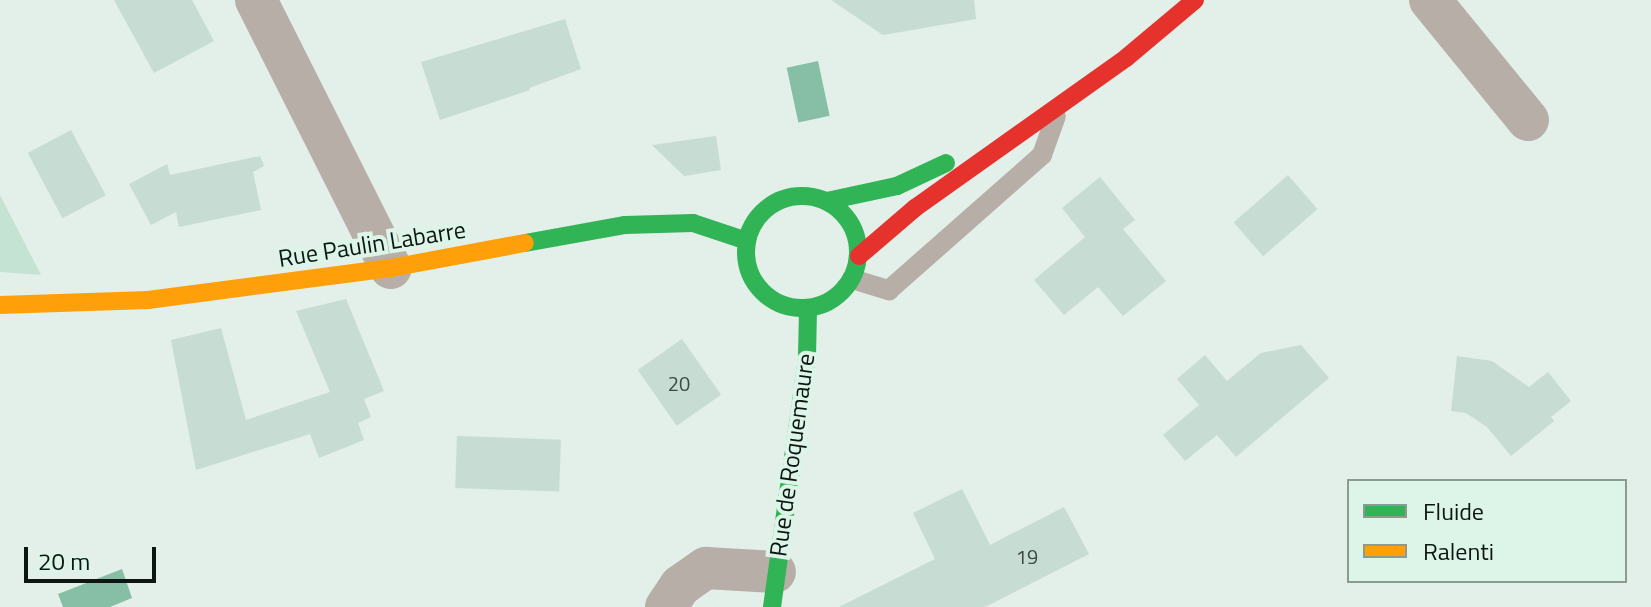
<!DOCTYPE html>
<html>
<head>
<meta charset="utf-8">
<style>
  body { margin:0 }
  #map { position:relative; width:1651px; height:607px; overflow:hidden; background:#e3efe9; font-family:"Titillium Web",sans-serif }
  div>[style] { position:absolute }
  .green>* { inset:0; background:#c4e3d3 }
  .water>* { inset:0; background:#86bfa5; transform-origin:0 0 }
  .building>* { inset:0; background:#c7dcd2; transform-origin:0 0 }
  .lane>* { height:20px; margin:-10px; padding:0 10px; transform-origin:10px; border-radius:10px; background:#b8aea8 }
  .street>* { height:42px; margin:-21px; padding:0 21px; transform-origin:21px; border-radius:21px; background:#b8aea8 }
  .fast>* { height:18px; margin:-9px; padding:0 9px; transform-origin:9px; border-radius:9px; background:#30b455 }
  .fast>.ring { margin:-9px; padding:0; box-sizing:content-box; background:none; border:18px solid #30b455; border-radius:50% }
  .slow>* { height:18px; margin:-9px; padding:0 9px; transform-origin:9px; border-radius:9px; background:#ff9f0a }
  .jam>* { height:18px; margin:-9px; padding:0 9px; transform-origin:9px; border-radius:9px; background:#e5322d }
  span { translate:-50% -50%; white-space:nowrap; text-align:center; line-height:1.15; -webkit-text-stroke:8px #ddf5e8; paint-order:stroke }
  .number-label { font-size:20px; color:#3c4843 }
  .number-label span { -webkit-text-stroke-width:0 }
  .street-label { font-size:24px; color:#0d1612 }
  .legend { position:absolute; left:1347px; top:479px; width:280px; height:104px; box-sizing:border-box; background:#ddf5e8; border:2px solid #8a9c92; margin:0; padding:10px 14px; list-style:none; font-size:24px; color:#0d1612 }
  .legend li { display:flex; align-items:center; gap:16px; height:40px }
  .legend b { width:40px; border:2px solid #8a9c92 }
  .scale { position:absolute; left:24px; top:547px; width:132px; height:36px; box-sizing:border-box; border:4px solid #0d1612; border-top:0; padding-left:10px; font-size:24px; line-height:28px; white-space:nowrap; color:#0d1612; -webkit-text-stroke:6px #ddf5e8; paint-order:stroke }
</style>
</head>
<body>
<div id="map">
  <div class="green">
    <i style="clip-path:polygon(0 195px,41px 275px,0 272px)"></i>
  </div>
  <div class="water">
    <i style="left:818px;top:61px;width:56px;height:32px;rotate:78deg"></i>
    <i style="clip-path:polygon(122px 569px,132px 598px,110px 607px,63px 607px,58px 594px)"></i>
  </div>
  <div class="building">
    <i style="clip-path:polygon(114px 0,192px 0,214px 41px,154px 73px)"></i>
    <i style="clip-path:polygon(831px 0,974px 0,976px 19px,883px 35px)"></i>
    <i style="clip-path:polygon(565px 19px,581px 69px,529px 88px,530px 90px,440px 120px,421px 62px)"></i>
    <i style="left:71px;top:130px;width:74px;height:49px;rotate:62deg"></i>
    <i style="clip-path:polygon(716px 136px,721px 170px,684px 176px,652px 145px)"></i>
    <i style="clip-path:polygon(260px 156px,264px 166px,253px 172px,261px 210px,179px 227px,176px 212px,151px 225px,129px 184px,167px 164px,170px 175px)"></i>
    <i style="left:1288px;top:175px;width:45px;height:72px;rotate:49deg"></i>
    <i style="clip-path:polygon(1100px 177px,1135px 220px,1123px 229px,1166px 281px,1123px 316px,1098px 287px,1064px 315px,1034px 280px,1085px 237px,1062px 208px)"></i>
    <i style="clip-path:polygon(346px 299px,384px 391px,364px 399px,371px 417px,358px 423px,364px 440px,319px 458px,310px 434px,196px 470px,171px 340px,221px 328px,246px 420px,330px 392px,296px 311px)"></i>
    <i style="left:682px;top:339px;width:68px;height:54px;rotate:55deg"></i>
    <i style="clip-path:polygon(1301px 345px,1329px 378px,1236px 457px,1217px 435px,1185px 461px,1163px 435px,1199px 405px,1177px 379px,1205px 355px,1227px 381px,1261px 353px)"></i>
    <i style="clip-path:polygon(1457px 356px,1492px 361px,1529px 387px,1548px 372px,1571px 401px,1551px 417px,1554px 421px,1511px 456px,1487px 427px,1466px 413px,1451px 411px)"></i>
    <i style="left:457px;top:436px;width:104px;height:52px;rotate:2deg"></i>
    <i style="clip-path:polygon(962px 489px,990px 545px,1064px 507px,1089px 554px,985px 607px,839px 607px,935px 559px,913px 513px)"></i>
  </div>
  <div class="lane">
    <i style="left:852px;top:279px;width:39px;rotate:17deg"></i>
    <i style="left:889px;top:290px;width:204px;rotate:-41.4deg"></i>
    <i style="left:1042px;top:155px;width:41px;rotate:-70.3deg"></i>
  </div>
  <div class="street">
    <i style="left:256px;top:0;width:300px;rotate:63.3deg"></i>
    <i style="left:1430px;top:0;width:155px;rotate:50.8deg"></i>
    <i style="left:666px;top:607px;width:25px;rotate:-56deg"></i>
    <i style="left:680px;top:586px;width:32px;rotate:-35deg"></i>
    <i style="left:706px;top:568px;width:69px;rotate:3.3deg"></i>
  </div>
  <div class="fast">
    <i class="ring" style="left:746px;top:196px;width:94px;height:94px"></i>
    <i style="left:827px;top:201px;width:72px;rotate:-12.1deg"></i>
    <i style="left:897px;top:186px;width:54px;rotate:-25.1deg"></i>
    <i style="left:525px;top:243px;width:102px;rotate:-10.2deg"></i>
    <i style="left:625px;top:225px;width:68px;rotate:-1.7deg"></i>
    <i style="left:693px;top:223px;width:57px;rotate:18.4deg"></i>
    <i style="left:772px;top:607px;width:252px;rotate:-82deg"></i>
    <i style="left:807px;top:357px;width:48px;rotate:-88.8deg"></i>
  </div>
  <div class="slow">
    <i style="left:0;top:305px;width:148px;rotate:-1.9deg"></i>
    <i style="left:148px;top:300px;width:245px;rotate:-7.5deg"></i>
    <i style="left:391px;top:268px;width:136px;rotate:-10.6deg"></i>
  </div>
  <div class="jam">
    <i style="left:859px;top:256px;width:74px;rotate:-40.6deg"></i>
    <i style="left:915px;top:208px;width:259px;rotate:-35.4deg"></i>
    <i style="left:1126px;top:58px;width:90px;rotate:-40deg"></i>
  </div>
  <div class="number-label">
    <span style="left:679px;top:383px">20</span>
    <span style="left:1027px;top:556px">19</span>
  </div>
  <div class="street-label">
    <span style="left:372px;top:244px;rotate:-9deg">Rue Paulin Labarre</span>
    <span style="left:792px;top:455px;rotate:-82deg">Rue de Roquemaure</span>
  </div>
  <ul class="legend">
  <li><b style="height:10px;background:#30b455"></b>Fluide</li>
  <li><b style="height:10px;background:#ff9f0a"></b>Ralenti</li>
  </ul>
  <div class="scale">20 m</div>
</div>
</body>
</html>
